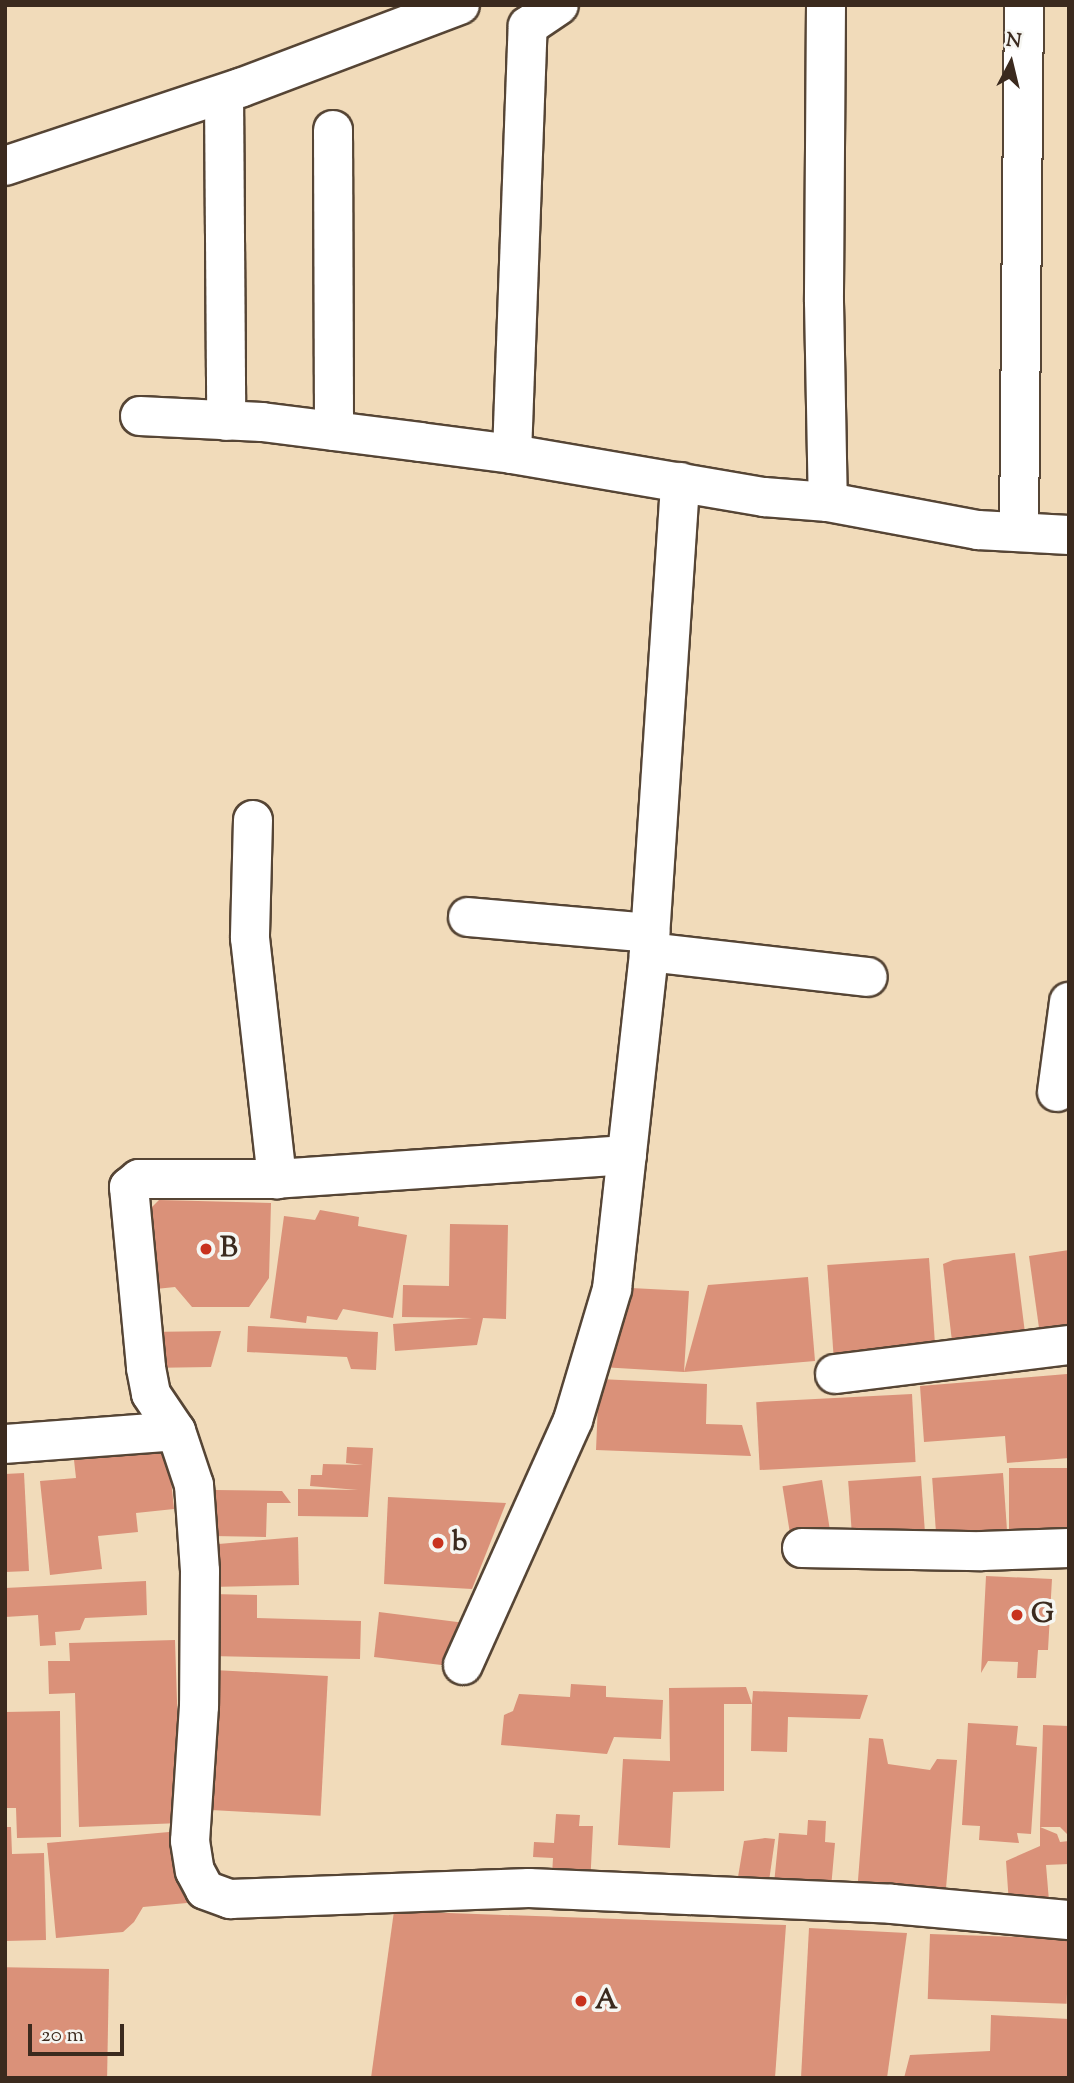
<!DOCTYPE html>
<html>
<head>
<meta charset="utf-8">
<style>
  body { margin:0 }
  #map { position:relative; width:1074px; height:2083px; overflow:hidden; background:#f1dbba; font-family:"Sorts Mill Goudy",serif }
  div>[style] { position:absolute }
  .building>* { inset:0; background:#da9179; transform-origin:0 0 }
  .roads { filter:drop-shadow(2px 0 #564535) drop-shadow(-2px 0 #564535) drop-shadow(0 2px #564535) drop-shadow(0 -2px #564535) }
  .minor>* { height:38px; margin:-19px; padding:0 19px; transform-origin:19px; border-radius:19px; background:#fff }
  .dots>* { width:19px; height:19px; translate:-50% -50%; box-sizing:border-box; border:4px solid #f6f6f2; border-radius:50% }
  span { translate:-50% -50%; white-space:nowrap; text-align:center; line-height:1.15; -webkit-text-stroke:7px #f6f6f2; paint-order:stroke }
  .poi-label { font-size:28px; color:#3b2a1e; font-weight:700 }
  .left { translate:0 -50%; text-align:left }
  .frame { position:absolute; inset:0; border:7px solid #3b2a1e; pointer-events:none }
  .north { position:absolute; left:976px; top:28px; width:70px; height:70px; -webkit-text-stroke:5px #f6f6f2; paint-order:stroke; rotate:7deg; font-size:19px; font-weight:700; line-height:28px; text-align:center; color:#3b2a1e }
  .north::after { content:''; display:block; margin:auto; width:24px; height:32px; background:#3b2a1e; clip-path:polygon(50% 0,100% 100%,50% 72%,0 100%) }
  .scale { position:absolute; left:28px; top:2024px; width:96px; height:32px; box-sizing:border-box; border:4px solid #3b2a1e; border-top:0; padding-left:9px; font-size:21px; line-height:24px; white-space:nowrap; color:#3b2a1e; -webkit-text-stroke:5px #f6f6f2; paint-order:stroke }
</style>
</head>
<body>
<div id="map">
  <div class="building">
    <i style="clip-path:polygon(159px 1200px,271px 1203px,269px 1278px,249px 1307px,192px 1307px,175px 1287px,146px 1290px,139px 1220px)"></i>
    <i style="clip-path:polygon(320px 1210px,359px 1217px,358px 1226px,407px 1235px,393px 1318px,343px 1309px,337px 1320px,307px 1316px,306px 1323px,270px 1318px,284px 1216px,315px 1220px)"></i>
    <i style="clip-path:polygon(450px 1224px,508px 1225px,506px 1319px,483px 1318px,477px 1345px,395px 1351px,393px 1324px,472px 1318px,402px 1317px,403px 1285px,449px 1286px)"></i>
    <i style="clip-path:polygon(1069px 1250px,1069px 1331px,1040px 1335px,1029px 1256px)"></i>
    <i style="clip-path:polygon(1015px 1253px,1026px 1341px,953px 1350px,943px 1264px,953px 1260px)"></i>
    <i style="left:929px;top:1258px;width:91px;height:102px;rotate:86deg"></i>
    <i style="clip-path:polygon(808px 1277px,815px 1361px,684px 1372px,708px 1285px)"></i>
    <i style="clip-path:polygon(631px 1288px,689px 1291px,684px 1372px,601px 1367px)"></i>
    <i style="clip-path:polygon(248px 1326px,378px 1332px,376px 1370px,351px 1369px,347px 1357px,247px 1352px)"></i>
    <i style="clip-path:polygon(221px 1331px,211px 1367px,146px 1368px,145px 1332px)"></i>
    <i style="clip-path:polygon(1067px 1374px,1069px 1458px,1007px 1463px,1005px 1436px,924px 1442px,920px 1386px)"></i>
    <i style="clip-path:polygon(599px 1379px,707px 1384px,706px 1424px,742px 1425px,751px 1456px,596px 1450px)"></i>
    <i style="left:912px;top:1394px;width:68px;height:156px;rotate:87deg"></i>
    <i style="clip-path:polygon(347px 1447px,373px 1448px,368px 1517px,298px 1516px,298px 1489px,358px 1490px,310px 1486px,311px 1475px,322px 1475px,323px 1464px,363px 1465px,346px 1463px)"></i>
    <i style="clip-path:polygon(168px 1450px,174px 1509px,136px 1513px,138px 1532px,98px 1536px,102px 1569px,50px 1575px,40px 1481px,76px 1478px,74px 1460px)"></i>
    <i style="left:1069px;top:1468px;width:71px;height:60px;rotate:90deg"></i>
    <i style="clip-path:polygon(24px 1473px,29px 1571px,5px 1572px,5px 1474px)"></i>
    <i style="left:1003px;top:1473px;width:71px;height:71px;rotate:86deg"></i>
    <i style="left:921px;top:1476px;width:60px;height:73px;rotate:86deg"></i>
    <i style="left:822px;top:1480px;width:70px;height:40px;rotate:81deg"></i>
    <i style="clip-path:polygon(214px 1490px,282px 1491px,291px 1503px,267px 1503px,266px 1537px,213px 1536px)"></i>
    <i style="clip-path:polygon(388px 1497px,506px 1503px,472px 1589px,384px 1584px)"></i>
    <i style="clip-path:polygon(298px 1537px,299px 1585px,210px 1587px,207px 1545px)"></i>
    <i style="clip-path:polygon(986px 1576px,1052px 1579px,1048px 1650px,1038px 1650px,1036px 1678px,1017px 1678px,1018px 1662px,988px 1661px,981px 1673px)"></i>
    <i style="clip-path:polygon(146px 1581px,147px 1615px,85px 1618px,80px 1630px,55px 1632px,56px 1645px,40px 1646px,38px 1615px,5px 1617px,5px 1588px)"></i>
    <i style="clip-path:polygon(212px 1594px,257px 1595px,257px 1618px,361px 1621px,360px 1659px,210px 1656px)"></i>
    <i style="clip-path:polygon(379px 1612px,473px 1624px,450px 1666px,374px 1657px)"></i>
    <i style="clip-path:polygon(175px 1640px,181px 1823px,79px 1827px,75px 1693px,49px 1694px,48px 1661px,70px 1661px,69px 1643px)"></i>
    <i style="left:214px;top:1670px;width:114px;height:140px;rotate:3deg"></i>
    <i style="clip-path:polygon(571px 1684px,606px 1686px,606px 1697px,663px 1700px,661px 1739px,614px 1737px,607px 1754px,501px 1745px,504px 1715px,513px 1711px,519px 1694px,570px 1697px)"></i>
    <i style="clip-path:polygon(746px 1687px,752px 1704px,753px 1691px,868px 1695px,860px 1719px,788px 1717px,787px 1752px,751px 1751px,752px 1704px,724px 1704px,724px 1791px,673px 1792px,670px 1848px,618px 1845px,623px 1759px,670px 1761px,669px 1688px)"></i>
    <i style="clip-path:polygon(60px 1711px,61px 1837px,17px 1838px,16px 1808px,5px 1808px,5px 1712px)"></i>
    <i style="clip-path:polygon(968px 1723px,1018px 1726px,1016px 1745px,1037px 1747px,1031px 1834px,1017px 1833px,1019px 1843px,979px 1840px,980px 1826px,962px 1825px)"></i>
    <i style="clip-path:polygon(1043px 1725px,1069px 1726px,1069px 1836px,1060px 1827px,1040px 1827px)"></i>
    <i style="clip-path:polygon(869px 1738px,883px 1739px,888px 1764px,930px 1770px,937px 1759px,957px 1760px,945px 1900px,857px 1893px)"></i>
    <i style="clip-path:polygon(556px 1814px,580px 1815px,579px 1826px,593px 1826px,590px 1886px,552px 1875px,553px 1858px,533px 1857px,534px 1842px,554px 1843px)"></i>
    <i style="clip-path:polygon(808px 1820px,826px 1821px,825px 1842px,835px 1843px,831px 1888px,774px 1884px,779px 1833px,807px 1835px)"></i>
    <i style="clip-path:polygon(5px 1827px,11px 1827px,12px 1854px,44px 1853px,46px 1940px,5px 1941px)"></i>
    <i style="clip-path:polygon(1040px 1827px,1057px 1834px,1060px 1842px,1069px 1841px,1069px 1864px,1046px 1865px,1049px 1901px,1009px 1904px,1006px 1861px,1040px 1846px)"></i>
    <i style="clip-path:polygon(180px 1831px,187px 1903px,143px 1907px,134px 1922px,123px 1932px,56px 1938px,47px 1843px)"></i>
    <i style="clip-path:polygon(765px 1838px,775px 1839px,769px 1881px,738px 1877px,744px 1841px)"></i>
    <i style="clip-path:polygon(394px 1911px,786px 1925px,775px 2078px,371px 2078px)"></i>
    <i style="clip-path:polygon(809px 1928px,907px 1933px,887px 2078px,801px 2078px)"></i>
    <i style="left:930px;top:1934px;width:139px;height:65px;rotate:2deg"></i>
    <i style="left:109px;top:1969px;width:109px;height:104px;rotate:91deg"></i>
    <i style="clip-path:polygon(991px 2015px,1069px 2019px,1069px 2078px,904px 2078px,910px 2055px,990px 2051px)"></i>
  </div>
  <div class="roads">
    <div class="minor">
      <i style="left:826px;top:5px;width:297px;rotate:90.4deg"></i>
      <i style="left:824px;top:302px;width:200px;rotate:88.9deg"></i>
      <i style="left:224px;top:94px;width:327px;rotate:89.6deg"></i>
      <i style="left:333px;top:130px;width:301px;rotate:89.8deg"></i>
      <i style="left:5px;top:166px;width:248px;rotate:-18.4deg"></i>
      <i style="left:240px;top:88px;width:235px;rotate:-20.7deg"></i>
      <i style="left:140px;top:416px;width:122px;rotate:2.8deg"></i>
      <i style="left:262px;top:422px;width:159px;rotate:7.2deg"></i>
      <i style="left:420px;top:442px;width:93px;rotate:7.4deg"></i>
      <i style="left:512px;top:454px;width:256px;rotate:9.7deg"></i>
      <i style="left:764px;top:497px;width:64px;rotate:4.5deg"></i>
      <i style="left:828px;top:502px;width:153px;rotate:10.6deg"></i>
      <i style="left:978px;top:530px;width:91px;rotate:3.1deg"></i>
      <i style="left:512px;top:454px;width:428px;rotate:-87.9deg"></i>
      <i style="left:528px;top:26px;width:37px;rotate:-34deg"></i>
      <i style="left:1019px;top:532px;width:527px;rotate:-89.46deg"></i>
      <i style="left:253px;top:820px;width:118px;rotate:91.5deg"></i>
      <i style="left:250px;top:938px;width:243px;rotate:83.6deg"></i>
      <i style="left:468px;top:917px;width:183px;rotate:5deg"></i>
      <i style="left:649px;top:952px;width:220px;rotate:6.5deg"></i>
      <i style="left:1057px;top:1092px;width:91px;rotate:-82.4deg"></i>
      <i style="left:627px;top:1155px;width:351px;rotate:176.1deg"></i>
      <i style="left:277px;top:1179px;width:138px;rotate:180deg"></i>
      <i style="left:139px;top:1179px;width:13px;rotate:141deg"></i>
      <i style="left:129px;top:1187px;width:182px;rotate:84.6deg"></i>
      <i style="left:146px;top:1368px;width:26px;rotate:79deg"></i>
      <i style="left:151px;top:1394px;width:45px;rotate:56deg"></i>
      <i style="left:176px;top:1431px;width:57px;rotate:71.6deg"></i>
      <i style="left:194px;top:1485px;width:86px;rotate:86deg"></i>
      <i style="left:200px;top:1571px;width:135px;rotate:90.4deg"></i>
      <i style="left:199px;top:1706px;width:135px;rotate:93.8deg"></i>
      <i style="left:190px;top:1841px;width:30px;rotate:81deg"></i>
      <i style="left:195px;top:1871px;width:21px;rotate:62deg"></i>
      <i style="left:205px;top:1890px;width:27px;rotate:20deg"></i>
      <i style="left:230px;top:1899px;width:299px;rotate:-2.1deg"></i>
      <i style="left:529px;top:1888px;width:363px;rotate:2.5deg"></i>
      <i style="left:892px;top:1904px;width:178px;rotate:5.2deg"></i>
      <i style="left:835px;top:1374px;width:236px;rotate:-7.1deg"></i>
      <i style="left:5px;top:1444px;width:171px;rotate:-4.3deg"></i>
      <i style="left:802px;top:1548px;width:180px;rotate:1deg"></i>
      <i style="left:982px;top:1551px;width:87px;rotate:-2deg"></i>
      <i style="left:463px;top:1665px;width:269px;rotate:-65.8deg"></i>
      <i style="left:573px;top:1420px;width:137px;rotate:-73.4deg"></i>
      <i style="left:612px;top:1289px;width:339px;rotate:-83.7deg"></i>
      <i style="left:649px;top:952px;width:471px;rotate:-86.2deg"></i>
    </div>
  </div>
  <div class="dots">
    <i style="left:206px;top:1249px;background:#c8321e"></i>
    <i style="left:438px;top:1543px;background:#c8321e"></i>
    <i style="left:1017px;top:1615px;background:#c8321e"></i>
    <i style="left:581px;top:2001px;background:#c8321e"></i>
  </div>
  <div class="poi-label">
    <span class="left" style="left:220px;top:1249px">B</span>
    <span class="left" style="left:452px;top:1543px">b</span>
    <span class="left" style="left:1031px;top:1615px">G</span>
    <span class="left" style="left:595px;top:2001px">A</span>
  </div>
  <div class="frame"></div>
  <div class="north">N</div>
  <div class="scale">20 m</div>
</div>
</body>
</html>
